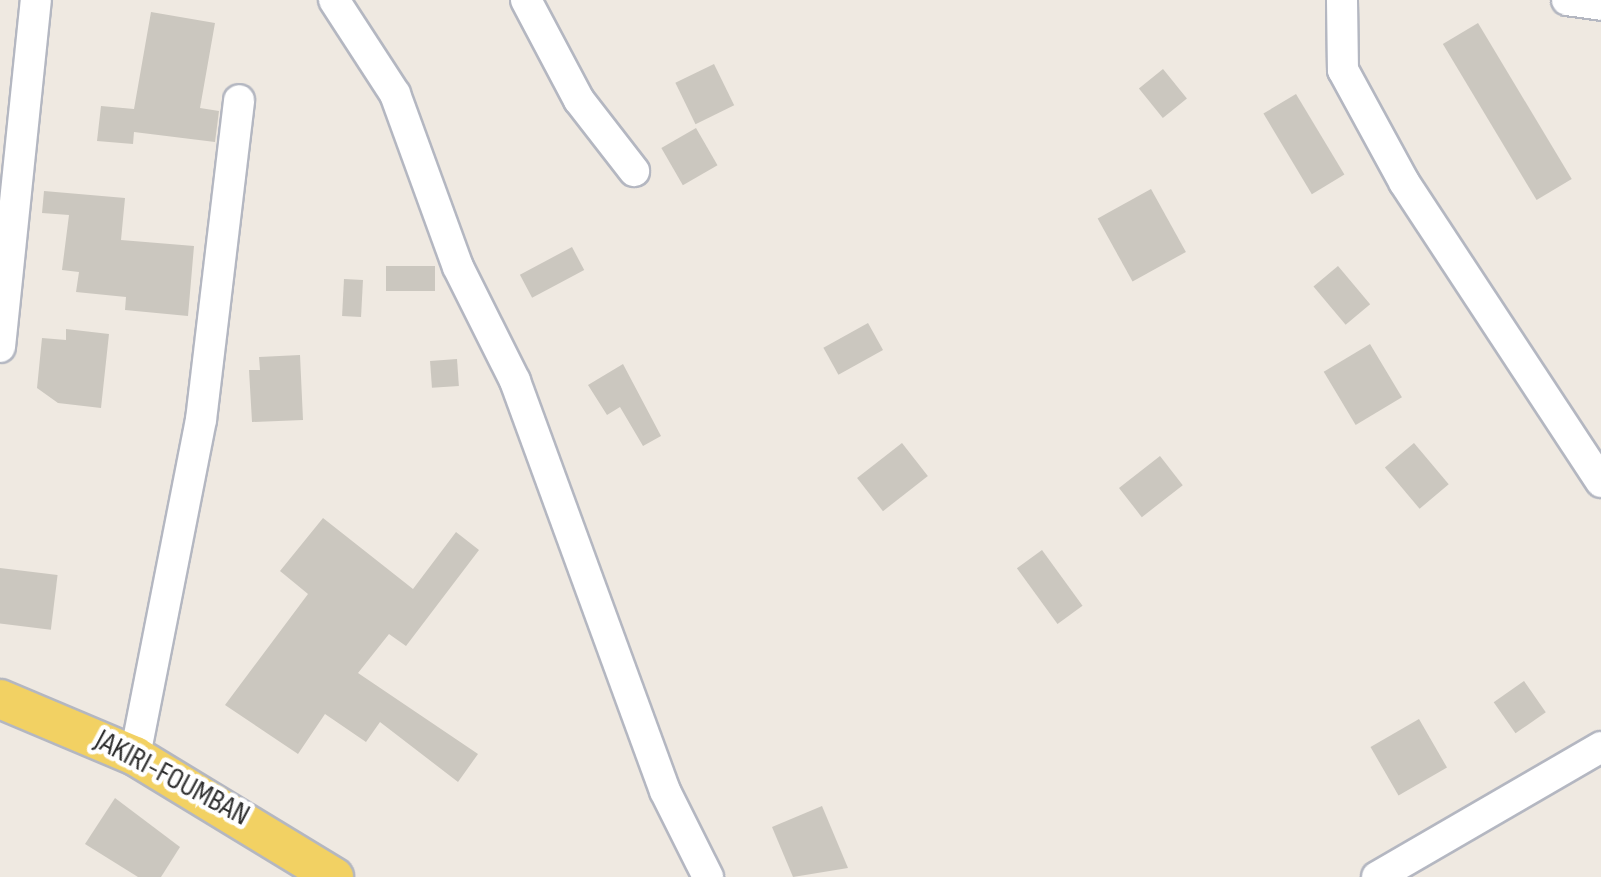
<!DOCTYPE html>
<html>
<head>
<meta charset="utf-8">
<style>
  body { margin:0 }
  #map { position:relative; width:1601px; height:877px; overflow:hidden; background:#efe9e1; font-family:"Sofia Sans Condensed",sans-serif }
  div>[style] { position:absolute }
  .building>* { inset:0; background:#cbc7bf; transform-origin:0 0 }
  .roads { filter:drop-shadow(2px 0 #b4b7c1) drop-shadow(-2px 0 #b4b7c1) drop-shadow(0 2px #b4b7c1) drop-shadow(0 -2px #b4b7c1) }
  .minor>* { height:30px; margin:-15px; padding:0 15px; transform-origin:15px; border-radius:15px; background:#fff }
  .major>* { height:38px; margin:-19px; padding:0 19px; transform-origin:19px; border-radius:19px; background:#f2d163 }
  span { translate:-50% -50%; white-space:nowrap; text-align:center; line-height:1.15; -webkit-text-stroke:9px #fff; paint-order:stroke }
  .street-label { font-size:30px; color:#2e2e2e }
</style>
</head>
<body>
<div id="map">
  <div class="building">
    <i style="clip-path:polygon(151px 12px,215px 23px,200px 108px,219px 111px,215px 142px,134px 132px,133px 144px,97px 141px,101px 106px,134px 109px)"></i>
    <i style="left:1478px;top:23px;width:182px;height:41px;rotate:59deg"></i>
    <i style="left:714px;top:64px;width:46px;height:43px;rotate:64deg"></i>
    <i style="left:1163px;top:69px;width:38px;height:31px;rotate:51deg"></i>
    <i style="left:1296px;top:94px;width:94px;height:38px;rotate:59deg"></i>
    <i style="left:696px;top:128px;width:43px;height:40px;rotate:60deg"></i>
    <i style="left:1151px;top:189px;width:72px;height:61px;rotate:61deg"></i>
    <i style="clip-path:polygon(44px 191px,125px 198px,121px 240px,194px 246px,188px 316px,125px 310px,126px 297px,76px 292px,79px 272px,62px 270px,69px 215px,42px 213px)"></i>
    <i style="left:572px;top:247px;width:26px;height:59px;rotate:62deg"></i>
    <i style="left:386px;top:266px;width:49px;height:25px"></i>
    <i style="left:1338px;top:266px;width:50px;height:32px;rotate:50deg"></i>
    <i style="left:344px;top:279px;width:19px;height:37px;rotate:3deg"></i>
    <i style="left:868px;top:323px;width:31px;height:51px;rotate:61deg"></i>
    <i style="clip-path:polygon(66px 329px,109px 334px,101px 408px,58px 403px,37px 388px,42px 338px,66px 340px)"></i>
    <i style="left:1370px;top:344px;width:62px;height:54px;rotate:59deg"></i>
    <i style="clip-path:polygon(300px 355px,303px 420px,252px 422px,249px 370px,260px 370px,259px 357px)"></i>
    <i style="left:457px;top:359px;width:27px;height:27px;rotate:86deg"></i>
    <i style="clip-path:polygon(623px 364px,661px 436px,643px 446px,620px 407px,607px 415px,588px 385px)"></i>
    <i style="left:902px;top:443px;width:42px;height:57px;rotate:52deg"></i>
    <i style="left:1414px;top:443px;width:54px;height:38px;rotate:50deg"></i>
    <i style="left:1160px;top:456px;width:37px;height:52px;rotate:52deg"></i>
    <i style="clip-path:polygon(323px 518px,413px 589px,456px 532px,479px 550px,406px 646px,389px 634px,358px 673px,478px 754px,458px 782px,380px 722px,366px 742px,325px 714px,298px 754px,225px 705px,308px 594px,280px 571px)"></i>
    <i style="left:1042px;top:550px;width:69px;height:31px;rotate:54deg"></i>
    <i style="left:0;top:568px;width:58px;height:55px;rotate:7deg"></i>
    <i style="left:1524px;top:681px;width:38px;height:37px;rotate:55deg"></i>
    <i style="left:1419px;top:719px;width:56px;height:56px;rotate:60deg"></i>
    <i style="clip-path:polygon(115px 798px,180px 847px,161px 877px,138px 877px,85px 844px)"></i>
    <i style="clip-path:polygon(822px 806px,848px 868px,793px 877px,772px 827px)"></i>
  </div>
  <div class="roads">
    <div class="minor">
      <i style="left:334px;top:0;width:112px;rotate:57deg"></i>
      <i style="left:395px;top:94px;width:184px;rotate:70deg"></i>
      <i style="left:458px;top:267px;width:127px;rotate:63.4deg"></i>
      <i style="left:515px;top:381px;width:437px;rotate:69.9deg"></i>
      <i style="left:665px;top:791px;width:96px;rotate:63.4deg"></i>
      <i style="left:526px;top:0;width:113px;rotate:62.1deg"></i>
      <i style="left:579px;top:100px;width:90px;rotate:52.2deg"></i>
      <i style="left:1342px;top:0;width:70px;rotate:89.2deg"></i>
      <i style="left:1343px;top:70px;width:128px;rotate:61.4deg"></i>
      <i style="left:1404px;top:182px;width:359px;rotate:56.7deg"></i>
      <i style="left:1567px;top:0;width:34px;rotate:8deg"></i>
      <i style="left:0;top:347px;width:349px;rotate:-84.1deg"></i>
      <i style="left:135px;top:756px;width:342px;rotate:-78.9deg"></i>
      <i style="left:201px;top:420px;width:322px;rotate:-83.2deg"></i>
      <i style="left:1377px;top:877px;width:259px;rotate:-30.1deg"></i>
    </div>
    <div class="major">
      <i style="left:0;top:699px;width:147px;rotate:22.9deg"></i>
      <i style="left:135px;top:756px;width:233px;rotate:31.3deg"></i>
    </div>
  </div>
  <div class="street-label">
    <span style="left:172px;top:778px;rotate:28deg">JAKIRI-FOUMBAN</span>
  </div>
</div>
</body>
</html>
